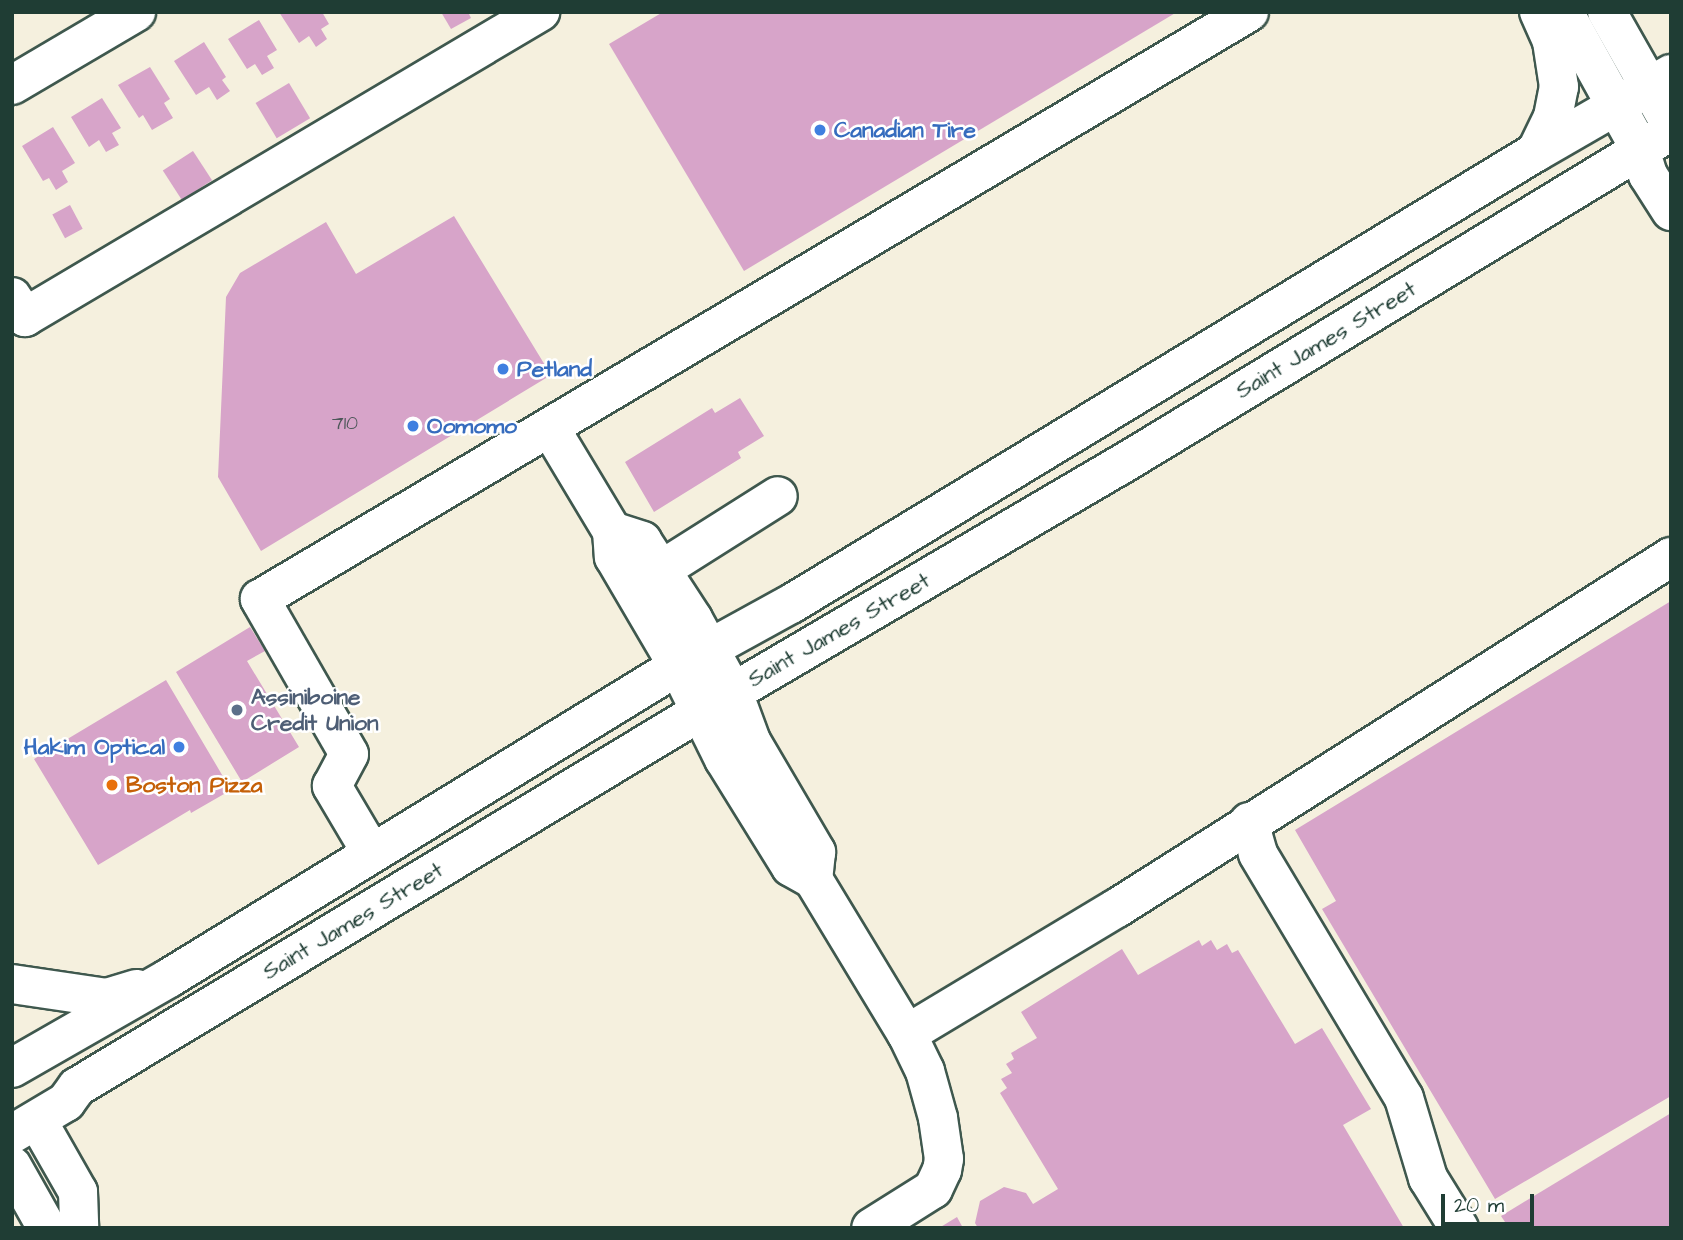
<!DOCTYPE html>
<html>
<head>
<meta charset="utf-8">
<style>
  body { margin:0 }
  #map { position:relative; width:1683px; height:1240px; overflow:hidden; background:#f5f0de; font-family:"Architects Daughter",sans-serif }
  div>[style] { position:absolute }
  .building>* { inset:0; background:#d7a4c9; transform-origin:0 0 }
  .roads { filter:drop-shadow(2px 0 #3f584e) drop-shadow(-2px 0 #3f584e) drop-shadow(0 2px #3f584e) drop-shadow(0 -2px #3f584e) }
  .minor>* { height:38px; margin:-19px; padding:0 19px; transform-origin:19px; border-radius:19px; background:#fff }
  .major>* { height:38px; margin:-19px; padding:0 19px; transform-origin:19px; border-radius:19px; background:#fff }
  .dots>* { width:19px; height:19px; translate:-50% -50%; box-sizing:border-box; border:4px solid #fff; border-radius:50% }
  span { translate:-50% -50%; white-space:nowrap; text-align:center; line-height:1.15; -webkit-text-stroke:5px #fff; paint-order:stroke }
  .number-label { font-size:19px; color:#4d5759 }
  .number-label span { -webkit-text-stroke-width:0 }
  .shop-label { font-size:23px; color:#366cbe; font-weight:700 }
  .left { translate:0 -50%; text-align:left }
  .right { translate:-100% -50%; text-align:right }
  .street-label { font-size:23px; color:#1f3d34 }
  .service-label { font-size:23px; color:#4e5e75; font-weight:700 }
  .food-label { font-size:23px; color:#c56008; font-weight:700 }
  .frame { position:absolute; inset:0; border:14px solid #1f3d34; pointer-events:none }
  .scale { position:absolute; left:1441px; top:1194px; width:93px; height:32px; box-sizing:border-box; border:4px solid #1f3d34; border-top:0; padding-left:9px; font-size:21px; line-height:24px; white-space:nowrap; color:#1f3d34; -webkit-text-stroke:5px #fff; paint-order:stroke }
</style>
</head>
<body>
<div id="map">
  <div class="building">
    <i style="clip-path:polygon(279px 12px,322px 12px,329px 24px,321px 29px,327px 39px,316px 47px,309px 36px,299px 43px)"></i>
    <i style="clip-path:polygon(441px 12px,468px 12px,471px 18px,451px 29px)"></i>
    <i style="clip-path:polygon(663px 12px,1177px 12px,744px 271px,609px 44px)"></i>
    <i style="clip-path:polygon(259px 20px,277px 50px,267px 56px,274px 68px,262px 75px,255px 64px,247px 69px,228px 39px)"></i>
    <i style="clip-path:polygon(204px 42px,226px 77px,222px 80px,230px 91px,217px 100px,209px 87px,196px 95px,174px 61px)"></i>
    <i style="clip-path:polygon(150px 67px,170px 99px,164px 103px,173px 118px,152px 130px,143px 115px,139px 118px,118px 85px)"></i>
    <i style="left:289px;top:83px;width:41px;height:39px;rotate:59deg"></i>
    <i style="clip-path:polygon(102px 98px,121px 128px,112px 133px,119px 145px,106px 152px,99px 140px,89px 147px,71px 117px)"></i>
    <i style="clip-path:polygon(53px 127px,75px 163px,62px 171px,68px 182px,56px 190px,49px 178px,43px 181px,22px 146px)"></i>
    <i style="left:193px;top:151px;width:35px;height:36px;rotate:57deg"></i>
    <i style="left:70px;top:205px;width:27px;height:20px;rotate:62deg"></i>
    <i style="clip-path:polygon(454px 216px,551px 375px,261px 551px,218px 477px,226px 297px,240px 273px,326px 222px,356px 274px)"></i>
    <i style="clip-path:polygon(740px 398px,764px 436px,738px 452px,741px 458px,654px 512px,625px 462px,712px 408px,715px 413px)"></i>
    <i style="clip-path:polygon(1671px 601px,1671px 1096px,1495px 1199px,1322px 909px,1336px 901px,1295px 830px)"></i>
    <i style="clip-path:polygon(250px 627px,265px 651px,247px 661px,299px 747px,242px 782px,176px 672px)"></i>
    <i style="clip-path:polygon(166px 680px,231px 790px,191px 813px,190px 810px,98px 865px,34px 759px)"></i>
    <i style="clip-path:polygon(1199px 940px,1202px 946px,1211px 940px,1217px 950px,1227px 944px,1232px 953px,1238px 950px,1295px 1044px,1322px 1028px,1371px 1109px,1343px 1125px,1404px 1228px,978px 1228px,975px 1223px,980px 1201px,1004px 1187px,1026px 1193px,1033px 1204px,1058px 1189px,1000px 1093px,1007px 1088px,1001px 1079px,1012px 1073px,1006px 1064px,1014px 1059px,1011px 1053px,1037px 1038px,1021px 1012px,1122px 949px,1138px 975px)"></i>
    <i style="clip-path:polygon(1671px 1113px,1671px 1228px,1509px 1228px,1501px 1216px)"></i>
    <i style="clip-path:polygon(957px 1217px,963px 1228px,939px 1228px)"></i>
  </div>
  <div class="roads">
    <div class="minor">
      <i style="left:1564px;top:12px;width:157px;rotate:61deg"></i>
      <i style="left:1640px;top:149px;width:27px;rotate:73deg"></i>
      <i style="left:1648px;top:175px;width:43px;rotate:57.4deg"></i>
      <i style="left:1607px;top:12px;width:130px;rotate:60.5deg"></i>
      <i style="left:12px;top:85px;width:144px;rotate:-30.5deg"></i>
      <i style="left:1536px;top:152px;width:39px;rotate:-64deg"></i>
      <i style="left:1553px;top:117px;width:31px;rotate:-79deg"></i>
      <i style="left:1559px;top:87px;width:47px;rotate:-98.7deg"></i>
      <i style="left:1552px;top:41px;width:32px;rotate:-114deg"></i>
      <i style="left:12px;top:297px;width:24px;rotate:57deg"></i>
      <i style="left:25px;top:317px;width:599px;rotate:-30.64deg"></i>
      <i style="left:550px;top:428px;width:120px;rotate:59deg"></i>
      <i style="left:612px;top:531px;width:26px;rotate:86deg"></i>
      <i style="left:614px;top:557px;width:126px;rotate:59.6deg"></i>
      <i style="left:678px;top:666px;width:104px;rotate:63.7deg"></i>
      <i style="left:724px;top:759px;width:127px;rotate:58.2deg"></i>
      <i style="left:791px;top:867px;width:25px;rotate:29deg"></i>
      <i style="left:813px;top:879px;width:181px;rotate:58.8deg"></i>
      <i style="left:907px;top:1034px;width:41px;rotate:64.1deg"></i>
      <i style="left:925px;top:1071px;width:49px;rotate:74.5deg"></i>
      <i style="left:938px;top:1118px;width:41px;rotate:81.7deg"></i>
      <i style="left:944px;top:1159px;width:11px;rotate:100deg"></i>
      <i style="left:942px;top:1170px;width:21px;rotate:115deg"></i>
      <i style="left:933px;top:1189px;width:73px;rotate:147.8deg"></i>
      <i style="left:612px;top:531px;width:32px;rotate:18deg"></i>
      <i style="left:642px;top:541px;width:93px;rotate:56.8deg"></i>
      <i style="left:693px;top:619px;width:83px;rotate:61.3deg"></i>
      <i style="left:733px;top:692px;width:52px;rotate:69.8deg"></i>
      <i style="left:751px;top:741px;width:129px;rotate:59.6deg"></i>
      <i style="left:816px;top:852px;width:27px;rotate:96deg"></i>
      <i style="left:661px;top:570px;width:138px;rotate:-32.3deg"></i>
      <i style="left:1249px;top:822px;width:33px;rotate:74deg"></i>
      <i style="left:1258px;top:854px;width:284px;rotate:59.1deg"></i>
      <i style="left:1404px;top:1098px;width:84px;rotate:73.3deg"></i>
      <i style="left:1428px;top:1178px;width:59px;rotate:58.2deg"></i>
      <i style="left:371px;top:852px;width:77px;rotate:-120.6deg"></i>
      <i style="left:332px;top:786px;width:36px;rotate:-62deg"></i>
      <i style="left:349px;top:754px;width:179px;rotate:-119.9deg"></i>
      <i style="left:260px;top:599px;width:1150px;rotate:-30.69deg"></i>
      <i style="left:907px;top:1034px;width:245px;rotate:-31deg"></i>
      <i style="left:1117px;top:908px;width:656px;rotate:-32.36deg"></i>
      <i style="left:37px;top:1120px;width:83px;rotate:60.3deg"></i>
      <i style="left:78px;top:1192px;width:36px;rotate:88deg"></i>
      <i style="left:12px;top:1166px;width:71px;rotate:60.6deg"></i>
    </div>
    <div class="major">
      <i style="left:12px;top:984px;width:96px;rotate:8.4deg"></i>
      <i style="left:107px;top:998px;width:31px;rotate:-17deg"></i>
      <i style="left:12px;top:1068px;width:181px;rotate:-29.8deg"></i>
      <i style="left:169px;top:978px;width:597px;rotate:-31.51deg"></i>
      <i style="left:678px;top:666px;width:129px;rotate:-28.8deg"></i>
      <i style="left:791px;top:604px;width:871px;rotate:-31.25deg"></i>
      <i style="left:1536px;top:152px;width:156px;rotate:-30deg"></i>
      <i style="left:12px;top:1134px;width:63px;rotate:-30.7deg"></i>
      <i style="left:66px;top:1102px;width:19px;rotate:-54deg"></i>
      <i style="left:77px;top:1087px;width:729px;rotate:-31.07deg"></i>
      <i style="left:701px;top:711px;width:485px;rotate:-30.4deg"></i>
      <i style="left:1119px;top:466px;width:646px;rotate:-31.25deg"></i>
    </div>
  </div>
  <div class="dots">
    <i style="left:820px;top:130px;background:#3f7fe0"></i>
    <i style="left:503px;top:369px;background:#3f7fe0"></i>
    <i style="left:413px;top:426px;background:#3f7fe0"></i>
    <i style="left:237px;top:710px;background:#5c6f8a"></i>
    <i style="left:179px;top:747px;background:#3f7fe0"></i>
    <i style="left:112px;top:785px;background:#e8710a"></i>
  </div>
  <div class="number-label">
    <span style="left:345px;top:424px">710</span>
  </div>
  <div class="shop-label">
    <span class="left" style="left:834px;top:130px">Canadian Tire</span>
    <span class="left" style="left:517px;top:369px">Petland</span>
    <span class="left" style="left:427px;top:426px">Oomomo</span>
    <span class="right" style="left:165px;top:747px">Hakim Optical</span>
  </div>
  <div class="street-label">
    <span style="left:1326px;top:340px;rotate:-31deg">Saint James Street</span>
    <span style="left:839px;top:630px;rotate:-30deg">Saint James Street</span>
    <span style="left:353px;top:921px;rotate:-31deg">Saint James Street</span>
  </div>
  <div class="service-label">
    <span class="left" style="left:251px;top:710px">Assiniboine<br>Credit Union</span>
  </div>
  <div class="food-label">
    <span class="left" style="left:126px;top:785px">Boston Pizza</span>
  </div>
  <div class="frame"></div>
  <div class="scale">20 m</div>
</div>
</body>
</html>
